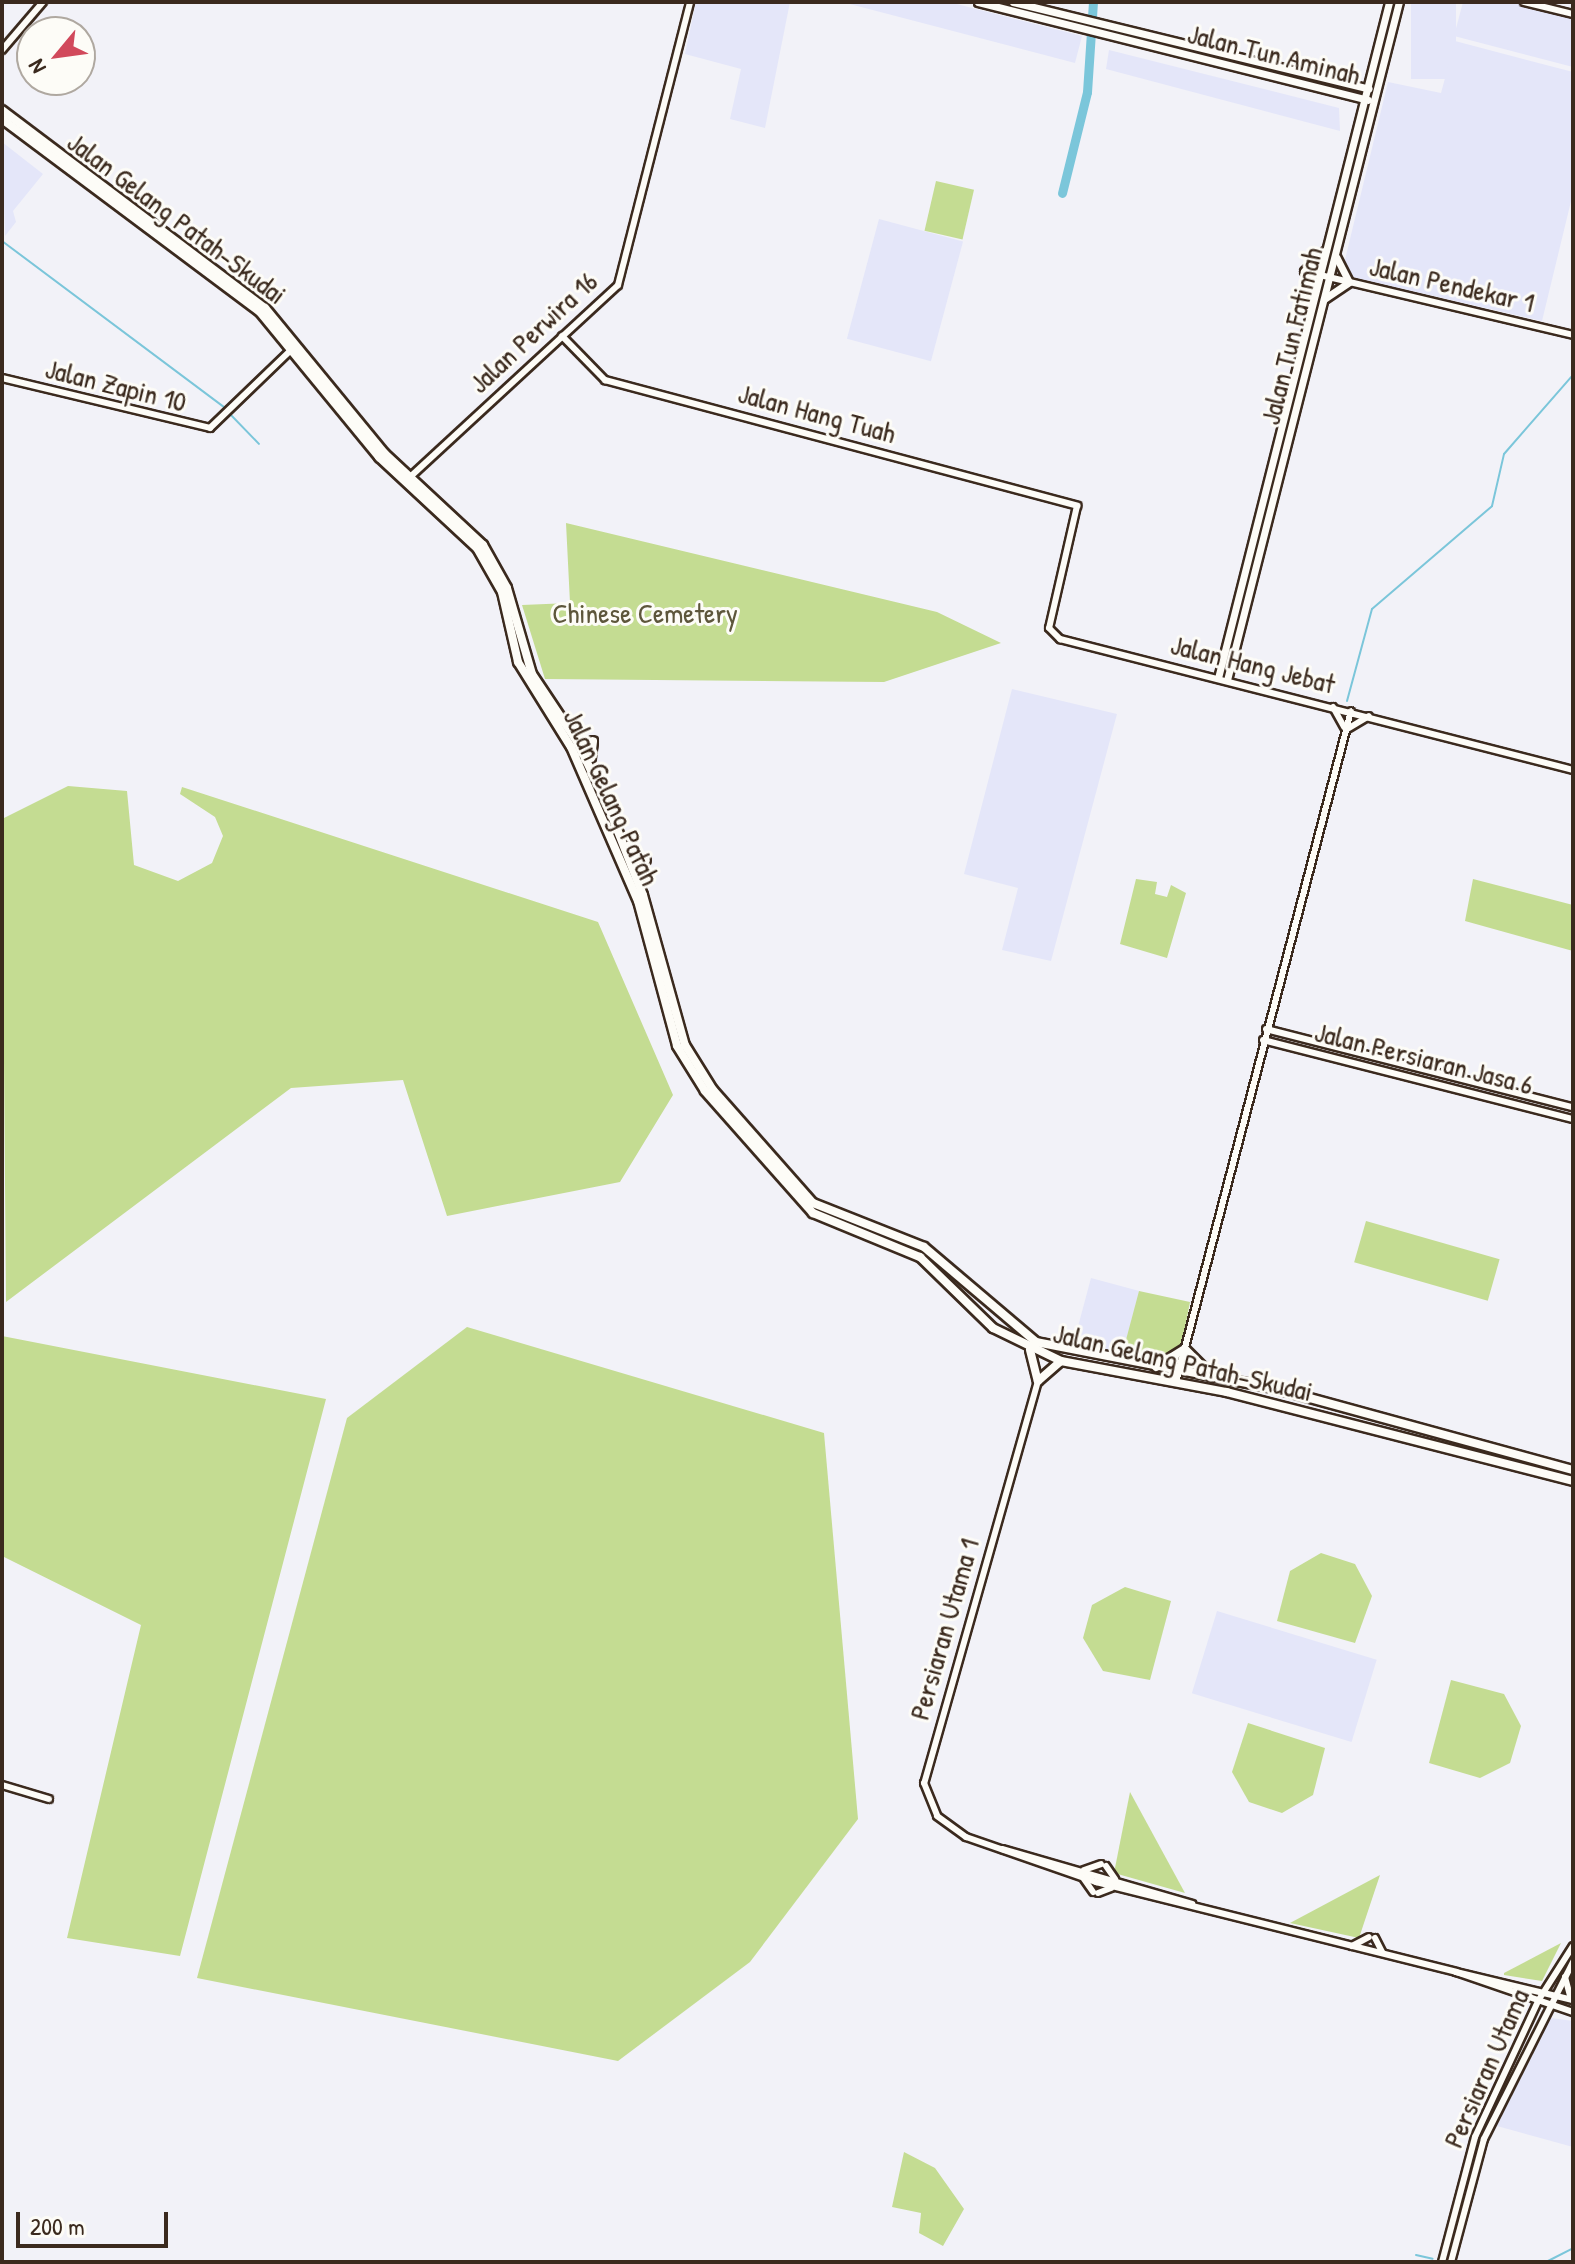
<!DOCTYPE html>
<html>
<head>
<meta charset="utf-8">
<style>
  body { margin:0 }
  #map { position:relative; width:1575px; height:2264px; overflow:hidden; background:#f2f2f8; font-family:"Patrick Hand",sans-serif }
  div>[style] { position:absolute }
  .built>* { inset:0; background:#e4e6f9; transform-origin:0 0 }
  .green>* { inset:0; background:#c4dc92; transform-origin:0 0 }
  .stream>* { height:2px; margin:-1px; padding:0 1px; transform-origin:1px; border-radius:1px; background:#7bc6da }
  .river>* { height:9px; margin:-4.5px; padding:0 4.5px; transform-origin:4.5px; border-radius:4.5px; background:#7bc6da }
  .roads { filter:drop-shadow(2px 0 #3b2a1e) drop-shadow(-2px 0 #3b2a1e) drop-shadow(0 2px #3b2a1e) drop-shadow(0 -2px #3b2a1e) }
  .tertiary>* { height:6px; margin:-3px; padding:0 3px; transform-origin:3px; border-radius:3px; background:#fdfcf7 }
  .secondary>* { height:7px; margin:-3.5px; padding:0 3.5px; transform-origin:3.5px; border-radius:3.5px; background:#fdfcf7 }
  .primary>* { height:8px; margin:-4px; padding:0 4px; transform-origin:4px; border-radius:4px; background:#fdfcf7 }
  span { translate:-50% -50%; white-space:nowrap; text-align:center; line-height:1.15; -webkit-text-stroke:6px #fdfcf7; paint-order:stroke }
  .street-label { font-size:28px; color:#3b2a1e }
  .park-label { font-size:28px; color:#5d563b }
  .frame { position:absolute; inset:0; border:4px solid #3b2a1e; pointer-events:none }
  .north { position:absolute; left:16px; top:16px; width:80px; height:80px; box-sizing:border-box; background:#fdfcf7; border:2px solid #afa8a0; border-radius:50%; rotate:241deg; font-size:22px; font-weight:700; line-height:32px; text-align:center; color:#3b2a1e }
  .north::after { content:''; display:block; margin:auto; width:28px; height:36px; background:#d1495b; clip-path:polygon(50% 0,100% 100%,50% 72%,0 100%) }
  .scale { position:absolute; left:16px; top:2212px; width:152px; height:36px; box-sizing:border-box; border:4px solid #3b2a1e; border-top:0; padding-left:10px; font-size:24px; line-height:28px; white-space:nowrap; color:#3b2a1e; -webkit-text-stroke:6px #fdfcf7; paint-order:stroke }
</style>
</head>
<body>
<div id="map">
  <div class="built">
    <i style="clip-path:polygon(696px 2px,790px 2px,765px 128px,730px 119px,741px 69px,685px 54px)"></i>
    <i style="clip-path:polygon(842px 2px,949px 2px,1082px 36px,1075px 63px)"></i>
    <i style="left:1411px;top:2px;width:45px;height:77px"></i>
    <i style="clip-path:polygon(1463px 2px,1513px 2px,1573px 17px,1573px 67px,1454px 36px)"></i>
    <i style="clip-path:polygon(1455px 41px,1573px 72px,1573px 193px,1542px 321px,1347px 276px,1343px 268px,1388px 82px,1441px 93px)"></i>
    <i style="clip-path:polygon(1109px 50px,1339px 108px,1340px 131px,1106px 69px)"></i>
    <i style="clip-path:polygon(2px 142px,43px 174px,13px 211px,16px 222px,5px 236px)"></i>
    <i style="left:879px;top:219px;width:87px;height:124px;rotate:15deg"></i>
    <i style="clip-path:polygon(1012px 689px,1117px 714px,1051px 961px,1002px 950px,1018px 888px,964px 874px)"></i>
    <i style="left:1091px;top:1278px;width:50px;height:67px;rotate:15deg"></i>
    <i style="left:1217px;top:1611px;width:167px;height:86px;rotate:17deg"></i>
    <i style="clip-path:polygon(1551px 2018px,1573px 2021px,1573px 2147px,1497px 2126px)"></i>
  </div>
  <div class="green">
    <i style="left:936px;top:181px;width:39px;height:51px;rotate:13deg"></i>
    <i style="clip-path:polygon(566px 523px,937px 612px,1001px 643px,884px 682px,545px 679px,522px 605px,570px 603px)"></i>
    <i style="clip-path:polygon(68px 786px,127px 791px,134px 865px,178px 881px,212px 863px,223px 836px,215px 817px,180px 794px,182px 787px,598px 922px,673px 1095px,620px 1182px,447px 1216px,403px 1080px,291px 1088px,6px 1302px,2px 819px)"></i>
    <i style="clip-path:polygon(1136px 879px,1157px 882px,1155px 894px,1167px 897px,1171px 885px,1186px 893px,1167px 958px,1120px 944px)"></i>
    <i style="clip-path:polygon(1473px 879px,1573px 905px,1573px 951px,1465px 921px)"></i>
    <i style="left:1366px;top:1221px;width:139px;height:43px;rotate:16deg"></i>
    <i style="clip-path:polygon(1139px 1291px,1190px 1302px,1181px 1348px,1154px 1363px,1123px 1351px)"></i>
    <i style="clip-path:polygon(467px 1327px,824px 1433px,858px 1819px,750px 1962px,618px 2061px,197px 1978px,347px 1418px)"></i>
    <i style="clip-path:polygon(2px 1336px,326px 1399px,180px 1956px,67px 1938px,141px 1625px,2px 1556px)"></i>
    <i style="clip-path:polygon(1321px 1553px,1355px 1564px,1372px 1596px,1355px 1643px,1277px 1621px,1290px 1571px)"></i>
    <i style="clip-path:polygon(1125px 1587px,1171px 1601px,1150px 1680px,1103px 1671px,1083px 1638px,1092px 1605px)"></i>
    <i style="clip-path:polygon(1451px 1680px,1504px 1694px,1521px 1726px,1510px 1763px,1480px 1778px,1429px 1763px)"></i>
    <i style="clip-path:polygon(1248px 1723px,1325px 1748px,1313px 1795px,1282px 1813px,1249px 1802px,1232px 1772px)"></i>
    <i style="clip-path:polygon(1130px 1792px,1185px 1893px,1114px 1873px)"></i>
    <i style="clip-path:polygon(1380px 1875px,1359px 1938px,1290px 1923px)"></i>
    <i style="clip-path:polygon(1561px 1943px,1542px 1981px,1504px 1975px,1504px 1973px)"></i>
    <i style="clip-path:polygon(904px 2152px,935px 2168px,964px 2209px,943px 2246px,919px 2233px,921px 2213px,892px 2207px)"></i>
  </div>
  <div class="stream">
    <i style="left:2px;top:241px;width:279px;rotate:36.8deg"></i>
    <i style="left:229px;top:413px;width:43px;rotate:45.9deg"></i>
    <i style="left:1347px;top:701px;width:95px;rotate:-74.8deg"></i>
    <i style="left:1372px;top:609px;width:158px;rotate:-40.6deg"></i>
    <i style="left:1492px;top:506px;width:53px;rotate:-77deg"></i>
    <i style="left:1504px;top:454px;width:105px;rotate:-48.9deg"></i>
    <i style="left:1416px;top:2255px;width:17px;rotate:13deg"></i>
    <i style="left:1546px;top:2262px;width:30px;rotate:-27deg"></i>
  </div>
  <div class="river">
    <i style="left:1062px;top:193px;width:104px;rotate:-76.1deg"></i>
    <i style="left:1087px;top:92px;width:90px;rotate:-86.2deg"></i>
  </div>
  <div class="roads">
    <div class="tertiary">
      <i style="left:1524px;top:2px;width:50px;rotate:13.8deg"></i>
      <i style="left:2px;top:50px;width:63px;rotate:-49.5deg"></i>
      <i style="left:1320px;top:275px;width:260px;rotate:13.3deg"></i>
      <i style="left:562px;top:336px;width:62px;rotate:45.7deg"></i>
      <i style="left:605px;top:380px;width:489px;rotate:14.9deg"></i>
      <i style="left:1077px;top:506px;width:125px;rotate:102.9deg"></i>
      <i style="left:1049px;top:628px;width:16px;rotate:45deg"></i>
      <i style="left:1060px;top:639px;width:529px;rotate:14.32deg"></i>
      <i style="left:2px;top:378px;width:214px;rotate:13.5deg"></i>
      <i style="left:210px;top:428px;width:114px;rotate:-43.9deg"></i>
      <i style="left:409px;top:478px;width:284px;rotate:-42.7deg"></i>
      <i style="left:618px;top:285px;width:292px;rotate:-75.7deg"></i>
      <i style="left:1333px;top:707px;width:23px;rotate:61deg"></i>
      <i style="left:1349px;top:728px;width:23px;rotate:-31deg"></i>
      <i style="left:1266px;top:1029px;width:317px;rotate:14.3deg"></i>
      <i style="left:1263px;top:1040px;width:320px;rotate:14.3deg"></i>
      <i style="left:1038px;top:1381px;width:418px;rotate:105.8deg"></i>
      <i style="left:924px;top:1783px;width:35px;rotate:68deg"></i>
      <i style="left:937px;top:1816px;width:36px;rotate:36deg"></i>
      <i style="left:966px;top:1837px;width:138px;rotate:19.1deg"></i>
      <i style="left:1096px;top:1882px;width:371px;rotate:14deg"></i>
      <i style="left:1456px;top:1972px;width:124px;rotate:18.9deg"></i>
      <i style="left:1176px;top:1382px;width:693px;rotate:-75.38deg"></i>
      <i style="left:2px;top:1785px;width:49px;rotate:16.6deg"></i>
      <i style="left:1002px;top:1849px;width:198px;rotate:16.1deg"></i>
      <i style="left:1106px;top:1866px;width:16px;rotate:55deg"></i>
      <i style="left:1084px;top:1870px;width:18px;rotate:-19deg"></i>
      <i style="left:1084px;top:1879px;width:16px;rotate:55deg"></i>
      <i style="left:1098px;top:1893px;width:14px;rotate:-21deg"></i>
      <i style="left:1375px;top:1938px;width:16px;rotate:63deg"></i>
      <i style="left:1352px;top:1946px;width:19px;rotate:-28deg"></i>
      <i style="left:1456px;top:1972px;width:120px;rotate:13.5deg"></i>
      <i style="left:1565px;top:1977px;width:23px;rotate:75deg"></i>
      <i style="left:1442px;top:2262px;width:129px;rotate:-75.2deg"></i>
      <i style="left:1475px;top:2137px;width:150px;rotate:-65.1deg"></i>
      <i style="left:1538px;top:2001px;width:65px;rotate:-57.5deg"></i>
      <i style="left:1451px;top:2262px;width:127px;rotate:-75deg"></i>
      <i style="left:1484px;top:2139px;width:198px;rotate:-63.3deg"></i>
    </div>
    <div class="secondary">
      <i style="left:978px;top:2px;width:402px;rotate:14.1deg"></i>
      <i style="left:1013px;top:2px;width:366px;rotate:13.7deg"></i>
      <i style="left:1304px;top:271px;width:29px;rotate:-44deg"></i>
      <i style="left:1324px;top:299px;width:30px;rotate:-34deg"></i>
      <i style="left:1349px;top:282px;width:28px;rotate:-117deg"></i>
      <i style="left:1218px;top:678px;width:697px;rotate:-75.8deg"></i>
      <i style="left:1227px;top:680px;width:699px;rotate:-75.77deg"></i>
    </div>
    <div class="primary">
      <i style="left:2px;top:110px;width:329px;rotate:37deg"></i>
      <i style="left:265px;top:308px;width:188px;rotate:50.6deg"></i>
      <i style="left:384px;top:453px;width:135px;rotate:42.9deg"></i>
      <i style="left:483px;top:545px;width:49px;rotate:60.8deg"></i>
      <i style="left:507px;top:588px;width:90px;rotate:73.8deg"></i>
      <i style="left:532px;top:674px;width:83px;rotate:56.3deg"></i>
      <i style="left:578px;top:743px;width:75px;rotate:64.8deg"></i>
      <i style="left:610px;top:811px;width:90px;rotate:68.6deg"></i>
      <i style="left:643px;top:895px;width:156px;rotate:74.4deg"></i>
      <i style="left:685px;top:1045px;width:53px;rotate:58.1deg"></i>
      <i style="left:713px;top:1090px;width:151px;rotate:48.5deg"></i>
      <i style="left:813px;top:1203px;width:119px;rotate:21.6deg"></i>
      <i style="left:924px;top:1247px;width:147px;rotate:40.3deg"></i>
      <i style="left:1036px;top:1342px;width:241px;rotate:11deg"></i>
      <i style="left:1273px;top:1388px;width:311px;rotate:15.3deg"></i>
      <i style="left:2px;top:119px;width:322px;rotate:36.8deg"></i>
      <i style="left:260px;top:312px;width:188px;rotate:50.6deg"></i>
      <i style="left:379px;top:457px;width:134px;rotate:42.9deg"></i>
      <i style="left:477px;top:548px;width:51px;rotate:60.4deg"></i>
      <i style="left:502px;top:592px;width:72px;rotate:77.1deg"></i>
      <i style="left:518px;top:662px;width:100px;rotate:58.1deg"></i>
      <i style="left:571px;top:747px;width:168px;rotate:66.5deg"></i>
      <i style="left:638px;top:901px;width:150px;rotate:74.9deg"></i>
      <i style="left:677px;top:1046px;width:53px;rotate:58.1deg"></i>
      <i style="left:705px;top:1091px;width:163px;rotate:48.5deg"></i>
      <i style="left:813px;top:1213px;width:116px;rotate:22.4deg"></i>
      <i style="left:920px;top:1257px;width:102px;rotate:44.2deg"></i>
      <i style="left:993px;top:1328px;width:76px;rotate:25.9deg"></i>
      <i style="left:1061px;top:1361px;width:169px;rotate:10.6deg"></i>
      <i style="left:1227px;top:1392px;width:357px;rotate:14.4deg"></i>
      <i style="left:591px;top:758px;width:17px;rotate:-83deg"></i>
      <i style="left:628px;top:846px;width:19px;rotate:58deg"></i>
      <i style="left:638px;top:862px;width:8px;rotate:-14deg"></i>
      <i style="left:1030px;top:1350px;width:32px;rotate:76deg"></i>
      <i style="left:1156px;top:1367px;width:34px;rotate:-32deg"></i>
      <i style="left:1185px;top:1349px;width:40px;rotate:45deg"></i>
      <i style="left:1038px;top:1381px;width:30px;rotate:-41deg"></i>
    </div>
  </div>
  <div class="street-label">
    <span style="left:1274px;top:54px;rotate:14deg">Jalan Tun Aminah</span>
    <span style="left:177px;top:218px;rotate:37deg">Jalan Gelang Patah-Skudai</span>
    <span style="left:1452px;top:284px;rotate:13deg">Jalan Pendekar 1</span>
    <span style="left:533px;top:332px;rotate:-43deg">Jalan Perwira 16</span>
    <span style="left:1291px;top:336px;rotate:-76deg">Jalan Tun Fatimah</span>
    <span style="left:116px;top:385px;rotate:14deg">Jalan Zapin 10</span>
    <span style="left:817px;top:413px;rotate:15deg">Jalan Hang Tuah</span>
    <span style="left:1253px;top:664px;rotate:14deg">Jalan Hang Jebat</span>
    <span style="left:612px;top:797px;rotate:65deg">Jalan Gelang Patah</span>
    <span style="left:1424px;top:1058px;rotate:14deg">Jalan Persiaran Jasa 6</span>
    <span style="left:1183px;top:1362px;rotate:13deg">Jalan Gelang Patah-Skudai</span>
    <span style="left:944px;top:1629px;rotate:-74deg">Persiaran Utama 1</span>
    <span style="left:1486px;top:2068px;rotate:-66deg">Persiaran Utama</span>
  </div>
  <div class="park-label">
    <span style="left:645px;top:613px">Chinese Cemetery</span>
  </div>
  <div class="frame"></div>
  <div class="north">N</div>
  <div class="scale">200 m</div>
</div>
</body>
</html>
